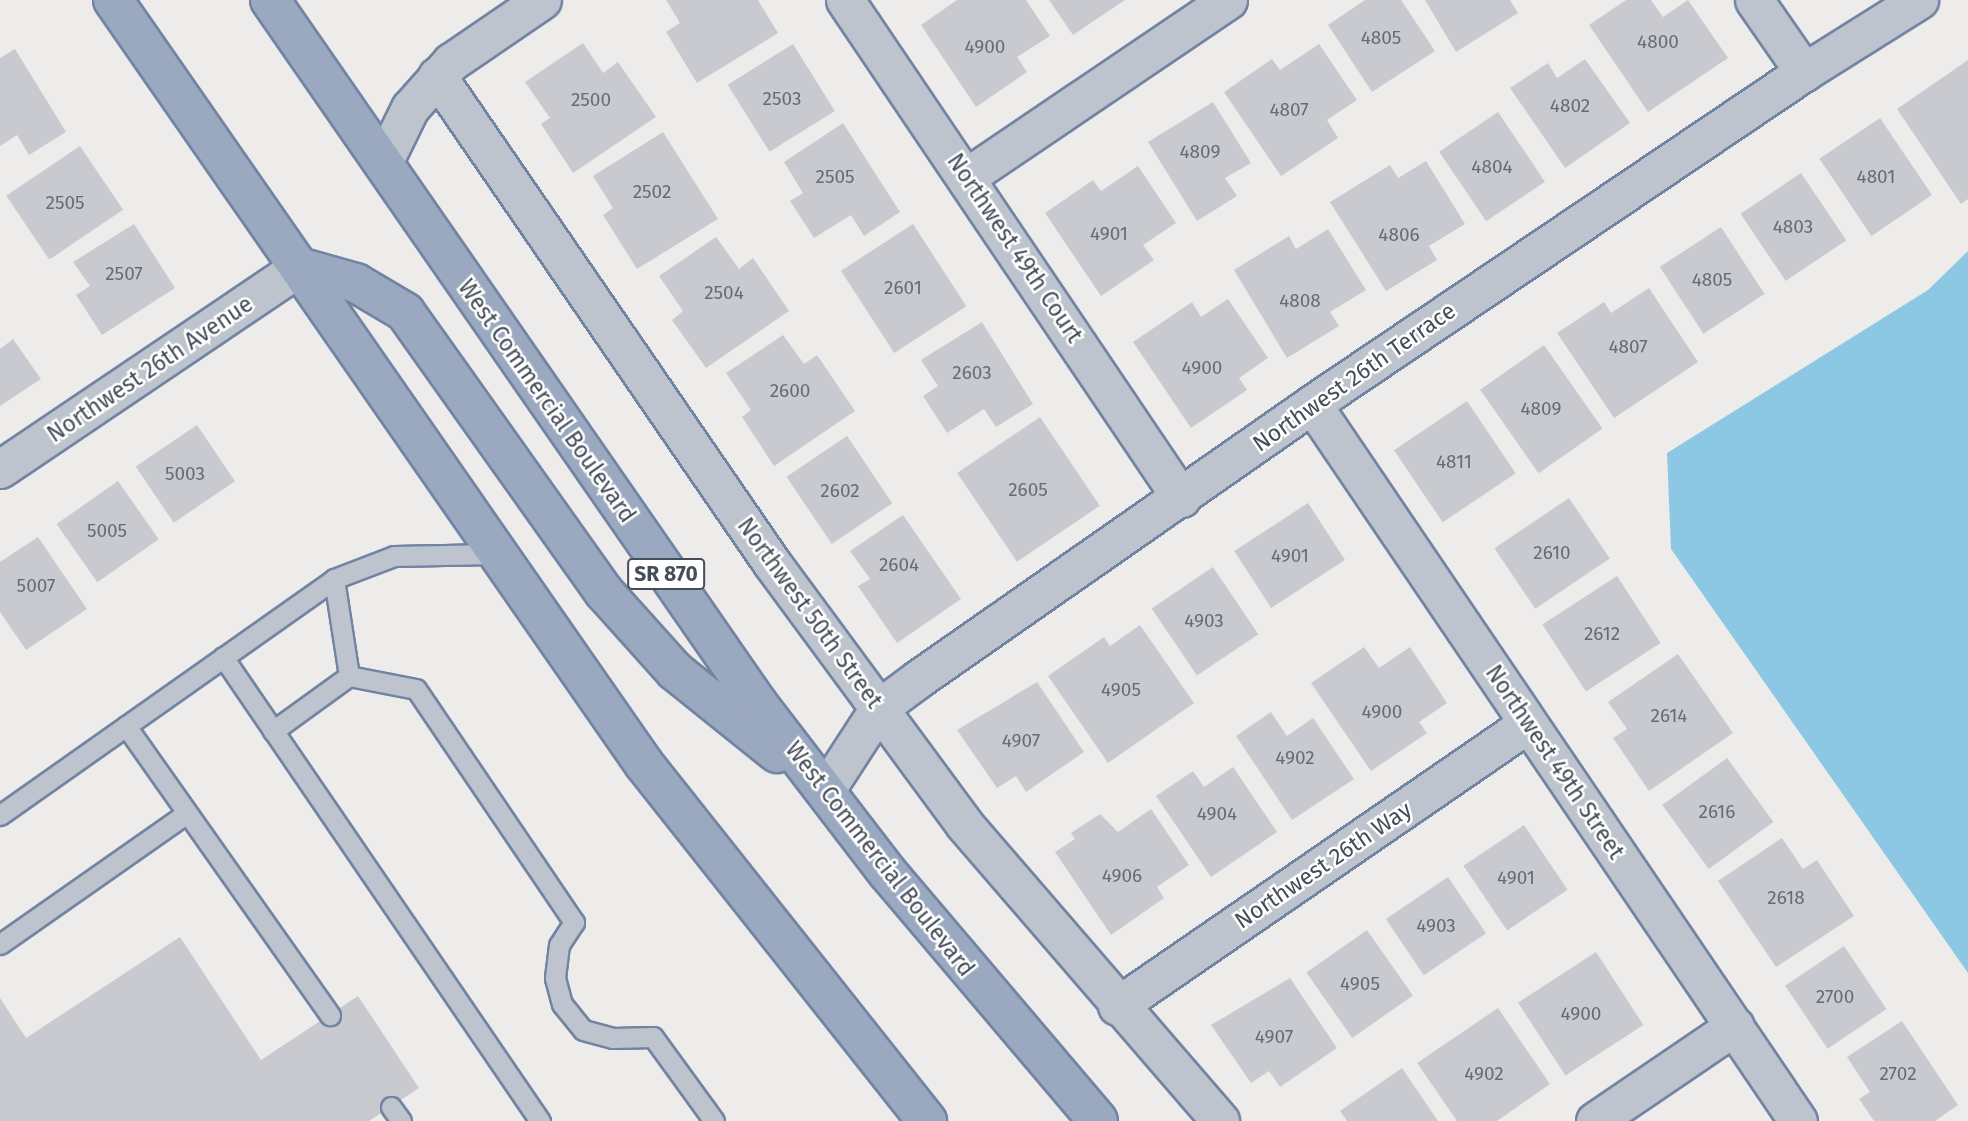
<!DOCTYPE html>
<html>
<head>
<meta charset="utf-8">
<style>
  body { margin:0 }
  #map { position:relative; width:1968px; height:1121px; overflow:hidden; background:#eeeceb; font-family:"Fira Sans",sans-serif }
  div>[style] { position:absolute }
  .water>* { inset:0; background:#8cc8e3 }
  .building>* { inset:0; background:#c9cad0; transform-origin:0 0 }
  .roads { filter:drop-shadow(2px 0 #7284a3) drop-shadow(-2px 0 #7284a3) drop-shadow(0 2px #7284a3) drop-shadow(0 -2px #7284a3) }
  .service>* { height:19px; margin:-9.5px; padding:0 9.5px; transform-origin:9.5px; border-radius:9.5px; background:#bdc4cd }
  .minor>* { height:37px; margin:-18.5px; padding:0 18.5px; transform-origin:18.5px; border-radius:18.5px; background:#bdc4cd }
  .trunk>* { height:38px; margin:-19px; padding:0 19px; transform-origin:19px; border-radius:19px; background:#9aa8c0 }
  span { translate:-50% -50%; white-space:nowrap; text-align:center; line-height:1.15; -webkit-text-stroke:5px #fff; paint-order:stroke }
  .number-label { font-size:19px; color:#666c75 }
  .number-label span { -webkit-text-stroke-width:0 }
  .shield-label span { padding:2px 5px; background:#fff; border:2px solid; border-radius:5px; -webkit-text-stroke-width:0 }
  .shield-label { font-size:21px; color:#454d57; font-weight:700 }
  .street-label { font-size:23px; color:#454d57 }
</style>
</head>
<body>
<div id="map">
  <div class="water">
    <i style="clip-path:polygon(1968px 251px,1968px 973px,1671px 549px,1667px 453px,1928px 290px)"></i>
  </div>
  <div class="building">
    <i style="clip-path:polygon(666px 0,758px 0,778px 33px,697px 83px,666px 32px,680px 23px)"></i>
    <i style="clip-path:polygon(957px 0,1026px 0,1050px 36px,1017px 57px,1027px 72px,976px 107px,921px 25px)"></i>
    <i style="clip-path:polygon(1049px 0,1125px 0,1073px 35px)"></i>
    <i style="clip-path:polygon(1365px 0,1401px 0,1435px 51px,1372px 92px,1328px 25px)"></i>
    <i style="clip-path:polygon(1425px 0,1510px 0,1518px 13px,1456px 52px)"></i>
    <i style="clip-path:polygon(1626px 0,1651px 0,1663px 17px,1688px 0,1728px 58px,1648px 112px,1589px 25px)"></i>
    <i style="clip-path:polygon(583px 43px,603px 73px,618px 62px,656px 117px,573px 173px,541px 124px,550px 118px,525px 82px)"></i>
    <i style="left:793px;top:44px;width:79px;height:77px;rotate:58deg"></i>
    <i style="clip-path:polygon(1319px 44px,1357px 100px,1327px 120px,1338px 138px,1281px 176px,1224px 92px,1272px 59px,1280px 70px)"></i>
    <i style="clip-path:polygon(15px 49px,66px 132px,29px 155px,17px 135px,0 146px,0 58px)"></i>
    <i style="clip-path:polygon(1585px 59px,1630px 123px,1565px 168px,1510px 88px,1548px 63px,1557px 78px)"></i>
    <i style="clip-path:polygon(1968px 60px,1968px 199px,1961px 204px,1897px 109px)"></i>
    <i style="clip-path:polygon(1213px 102px,1251px 163px,1225px 178px,1237px 196px,1197px 221px,1148px 142px)"></i>
    <i style="left:1498px;top:112px;width:84px;height:71px;rotate:56deg"></i>
    <i style="left:1880px;top:118px;width:93px;height:73px;rotate:56deg"></i>
    <i style="clip-path:polygon(843px 123px,900px 212px,864px 236px,851px 215px,814px 238px,790px 201px,803px 193px,784px 162px)"></i>
    <i style="clip-path:polygon(663px 132px,718px 219px,637px 269px,603px 215px,613px 208px,593px 176px)"></i>
    <i style="left:80px;top:146px;width:77px;height:89px;rotate:56deg"></i>
    <i style="clip-path:polygon(1426px 161px,1465px 224px,1429px 246px,1437px 260px,1386px 291px,1330px 202px,1390px 165px,1398px 178px)"></i>
    <i style="clip-path:polygon(1138px 166px,1176px 223px,1143px 245px,1154px 260px,1101px 296px,1045px 213px,1093px 180px,1101px 191px)"></i>
    <i style="left:1801px;top:173px;width:81px;height:73px;rotate:56deg"></i>
    <i style="clip-path:polygon(134px 224px,175px 288px,102px 335px,76px 295px,90px 286px,73px 262px)"></i>
    <i style="left:913px;top:224px;width:98px;height:86px;rotate:57deg"></i>
    <i style="left:1721px;top:227px;width:80px;height:73px;rotate:57deg"></i>
    <i style="clip-path:polygon(1328px 229px,1366px 290px,1330px 312px,1339px 326px,1287px 358px,1234px 270px,1289px 236px,1296px 249px)"></i>
    <i style="clip-path:polygon(716px 237px,739px 269px,753px 258px,789px 311px,706px 368px,672px 320px,683px 311px,659px 276px)"></i>
    <i style="clip-path:polygon(1649px 288px,1698px 362px,1614px 418px,1557px 333px,1604px 302px,1611px 313px)"></i>
    <i style="clip-path:polygon(1228px 299px,1268px 358px,1239px 378px,1247px 390px,1191px 428px,1133px 342px,1192px 302px,1201px 317px)"></i>
    <i style="clip-path:polygon(982px 322px,1033px 404px,996px 427px,984px 409px,947px 433px,923px 396px,938px 386px,921px 360px)"></i>
    <i style="clip-path:polygon(783px 335px,804px 364px,817px 355px,855px 411px,774px 466px,742px 417px,751px 410px,726px 373px)"></i>
    <i style="clip-path:polygon(13px 339px,41px 379px,0 406px,0 349px)"></i>
    <i style="left:1544px;top:345px;width:102px;height:78px;rotate:55deg"></i>
    <i style="left:1467px;top:401px;width:87px;height:88px;rotate:56deg"></i>
    <i style="left:1040px;top:417px;width:107px;height:100px;rotate:56deg"></i>
    <i style="left:197px;top:425px;width:68px;height:74px;rotate:56deg"></i>
    <i style="left:847px;top:436px;width:81px;height:73px;rotate:56deg"></i>
    <i style="left:118px;top:481px;width:71px;height:75px;rotate:55deg"></i>
    <i style="left:1569px;top:498px;width:73px;height:90px;rotate:56deg"></i>
    <i style="left:1308px;top:503px;width:68px;height:88px;rotate:57deg"></i>
    <i style="clip-path:polygon(903px 515px,961px 599px,897px 643px,858px 586px,870px 579px,850px 551px)"></i>
    <i style="clip-path:polygon(38px 537px,87px 609px,26px 650px,0 612px,0 562px)"></i>
    <i style="left:1213px;top:567px;width:81px;height:74px;rotate:56deg"></i>
    <i style="left:1617px;top:576px;width:80px;height:89px;rotate:57deg"></i>
    <i style="clip-path:polygon(1140px 625px,1194px 703px,1108px 763px,1048px 676px,1104px 637px,1110px 646px)"></i>
    <i style="clip-path:polygon(1364px 647px,1379px 668px,1410px 647px,1447px 703px,1419px 722px,1427px 733px,1371px 771px,1311px 683px)"></i>
    <i style="clip-path:polygon(1678px 654px,1733px 733px,1649px 791px,1613px 738px,1627px 729px,1608px 702px)"></i>
    <i style="clip-path:polygon(1037px 682px,1084px 752px,1026px 792px,1016px 776px,997px 788px,957px 730px)"></i>
    <i style="clip-path:polygon(1271px 712px,1287px 736px,1313px 718px,1354px 779px,1292px 820px,1236px 736px)"></i>
    <i style="left:1727px;top:758px;width:79px;height:80px;rotate:54deg"></i>
    <i style="clip-path:polygon(1233px 767px,1277px 832px,1211px 877px,1156px 796px,1193px 771px,1204px 787px)"></i>
    <i style="clip-path:polygon(1151px 809px,1189px 865px,1157px 887px,1164px 898px,1111px 935px,1055px 852px,1075px 839px,1071px 833px,1100px 814px,1118px 832px)"></i>
    <i style="left:1524px;top:825px;width:78px;height:73px;rotate:56deg"></i>
    <i style="clip-path:polygon(1782px 838px,1803px 869px,1817px 860px,1854px 916px,1776px 967px,1718px 881px)"></i>
    <i style="left:1448px;top:877px;width:68px;height:75px;rotate:56deg"></i>
    <i style="left:1367px;top:930px;width:80px;height:74px;rotate:55deg"></i>
    <i style="clip-path:polygon(180px 937px,261px 1060px,358px 996px,419px 1088px,369px 1121px,0 1121px,0 998px,26px 1038px)"></i>
    <i style="left:1844px;top:946px;width:76px;height:71px;rotate:56deg"></i>
    <i style="left:1596px;top:952px;width:87px;height:93px;rotate:57deg"></i>
    <i style="clip-path:polygon(1290px 978px,1337px 1048px,1280px 1087px,1269px 1071px,1251px 1083px,1211px 1025px)"></i>
    <i style="clip-path:polygon(1498px 1008px,1550px 1084px,1497px 1121px,1457px 1121px,1417px 1063px)"></i>
    <i style="clip-path:polygon(1902px 1021px,1958px 1105px,1935px 1121px,1874px 1121px,1859px 1099px,1870px 1092px,1847px 1057px)"></i>
    <i style="clip-path:polygon(1402px 1068px,1438px 1121px,1347px 1121px,1340px 1111px)"></i>
  </div>
  <div class="roads">
    <div class="service">
      <i style="left:334px;top:579px;width:98px;rotate:81.2deg"></i>
      <i style="left:349px;top:676px;width:68px;rotate:11deg"></i>
      <i style="left:416px;top:689px;width:282px;rotate:55.9deg"></i>
      <i style="left:574px;top:922px;width:27px;rotate:123deg"></i>
      <i style="left:559px;top:945px;width:33px;rotate:97deg"></i>
      <i style="left:555px;top:978px;width:27px;rotate:75deg"></i>
      <i style="left:562px;top:1004px;width:33px;rotate:51deg"></i>
      <i style="left:583px;top:1030px;width:31px;rotate:15deg"></i>
      <i style="left:613px;top:1038px;width:40px;rotate:-1.4deg"></i>
      <i style="left:653px;top:1037px;width:104px;rotate:54deg"></i>
      <i style="left:223px;top:657px;width:562px;rotate:55.66deg"></i>
      <i style="left:126px;top:726px;width:354px;rotate:54.8deg"></i>
      <i style="left:273px;top:731px;width:94px;rotate:-35.9deg"></i>
      <i style="left:0;top:815px;width:409px;rotate:-35.2deg"></i>
      <i style="left:334px;top:579px;width:64px;rotate:-21deg"></i>
      <i style="left:394px;top:556px;width:100px;rotate:-1.1deg"></i>
      <i style="left:0;top:944px;width:228px;rotate:-35deg"></i>
      <i style="left:391px;top:1107px;width:17px;rotate:54deg"></i>
    </div>
    <div class="minor">
      <i style="left:845px;top:0;width:601px;rotate:55.99deg"></i>
      <i style="left:1754px;top:0;width:88px;rotate:55.2deg"></i>
      <i style="left:437px;top:76px;width:590px;rotate:55.5deg"></i>
      <i style="left:771px;top:562px;width:325px;rotate:53.6deg"></i>
      <i style="left:964px;top:824px;width:392px;rotate:49.2deg"></i>
      <i style="left:383px;top:163px;width:61px;rotate:-63.9deg"></i>
      <i style="left:410px;top:108px;width:62px;rotate:-48.3deg"></i>
      <i style="left:451px;top:62px;width:110px;rotate:-34.3deg"></i>
      <i style="left:968px;top:176px;width:314px;rotate:-34.1deg"></i>
      <i style="left:1312px;top:404px;width:866px;rotate:55.87deg"></i>
      <i style="left:0;top:469px;width:361px;rotate:-34deg"></i>
      <i style="left:825px;top:791px;width:99px;rotate:-57deg"></i>
      <i style="left:879px;top:708px;width:49px;rotate:-36.6deg"></i>
      <i style="left:918px;top:679px;width:480px;rotate:-34.9deg"></i>
      <i style="left:1312px;top:404px;width:594px;rotate:-34.01deg"></i>
      <i style="left:1804px;top:72px;width:136px;rotate:-32.1deg"></i>
      <i style="left:1117px;top:1006px;width:498px;rotate:-34.5deg"></i>
      <i style="left:1595px;top:1121px;width:169px;rotate:-34.2deg"></i>
    </div>
    <div class="trunk">
      <i style="left:113px;top:0;width:930px;rotate:55.2deg"></i>
      <i style="left:644px;top:764px;width:456px;rotate:51.6deg"></i>
      <i style="left:270px;top:0;width:857px;rotate:55.27deg"></i>
      <i style="left:758px;top:704px;width:212px;rotate:52.5deg"></i>
      <i style="left:887px;top:872px;width:326px;rotate:49.7deg"></i>
      <i style="left:299px;top:267px;width:59px;rotate:15.7deg"></i>
      <i style="left:356px;top:283px;width:57px;rotate:30.6deg"></i>
      <i style="left:405px;top:312px;width:344px;rotate:54.6deg"></i>
      <i style="left:604px;top:592px;width:106px;rotate:48.1deg"></i>
      <i style="left:675px;top:671px;width:131px;rotate:38.8deg"></i>
    </div>
  </div>
  <div class="number-label">
    <span style="left:1381px;top:38px">4805</span>
    <span style="left:1658px;top:42px">4800</span>
    <span style="left:985px;top:47px">4900</span>
    <span style="left:782px;top:99px">2503</span>
    <span style="left:591px;top:100px">2500</span>
    <span style="left:1570px;top:106px">4802</span>
    <span style="left:1289px;top:110px">4807</span>
    <span style="left:1200px;top:152px">4809</span>
    <span style="left:1492px;top:167px">4804</span>
    <span style="left:835px;top:177px">2505</span>
    <span style="left:1876px;top:177px">4801</span>
    <span style="left:652px;top:192px">2502</span>
    <span style="left:65px;top:203px">2505</span>
    <span style="left:1793px;top:227px">4803</span>
    <span style="left:1109px;top:234px">4901</span>
    <span style="left:1399px;top:235px">4806</span>
    <span style="left:124px;top:274px">2507</span>
    <span style="left:1712px;top:280px">4805</span>
    <span style="left:903px;top:288px">2601</span>
    <span style="left:724px;top:293px">2504</span>
    <span style="left:1300px;top:301px">4808</span>
    <span style="left:1628px;top:347px">4807</span>
    <span style="left:1202px;top:368px">4900</span>
    <span style="left:972px;top:373px">2603</span>
    <span style="left:790px;top:391px">2600</span>
    <span style="left:1541px;top:409px">4809</span>
    <span style="left:1454px;top:462px">4811</span>
    <span style="left:185px;top:474px">5003</span>
    <span style="left:1028px;top:490px">2605</span>
    <span style="left:840px;top:491px">2602</span>
    <span style="left:107px;top:531px">5005</span>
    <span style="left:1552px;top:553px">2610</span>
    <span style="left:1290px;top:556px">4901</span>
    <span style="left:899px;top:565px">2604</span>
    <span style="left:36px;top:586px">5007</span>
    <span style="left:1204px;top:621px">4903</span>
    <span style="left:1602px;top:634px">2612</span>
    <span style="left:1121px;top:690px">4905</span>
    <span style="left:1382px;top:712px">4900</span>
    <span style="left:1669px;top:716px">2614</span>
    <span style="left:1021px;top:741px">4907</span>
    <span style="left:1295px;top:758px">4902</span>
    <span style="left:1717px;top:812px">2616</span>
    <span style="left:1217px;top:814px">4904</span>
    <span style="left:1122px;top:876px">4906</span>
    <span style="left:1516px;top:878px">4901</span>
    <span style="left:1786px;top:898px">2618</span>
    <span style="left:1436px;top:926px">4903</span>
    <span style="left:1360px;top:984px">4905</span>
    <span style="left:1835px;top:997px">2700</span>
    <span style="left:1581px;top:1014px">4900</span>
    <span style="left:1274px;top:1037px">4907</span>
    <span style="left:1484px;top:1074px">4902</span>
    <span style="left:1898px;top:1074px">2702</span>
  </div>
  <div class="shield-label">
    <span style="left:666px;top:574px">SR 870</span>
  </div>
  <div class="street-label">
    <span style="left:1015px;top:248px;rotate:56deg">Northwest 49th Court</span>
    <span style="left:150px;top:369px;rotate:-34deg">Northwest 26th Avenue</span>
    <span style="left:1354px;top:377px;rotate:-35deg">Northwest 26th Terrace</span>
    <span style="left:547px;top:401px;rotate:55deg">West Commercial Boulevard</span>
    <span style="left:810px;top:613px;rotate:54deg">Northwest 50th Street</span>
    <span style="left:1555px;top:762px;rotate:56deg">Northwest 49th Street</span>
    <span style="left:880px;top:859px;rotate:52deg">West Commercial Boulevard</span>
    <span style="left:1323px;top:865px;rotate:-34deg">Northwest 26th Way</span>
  </div>
</div>
</body>
</html>
